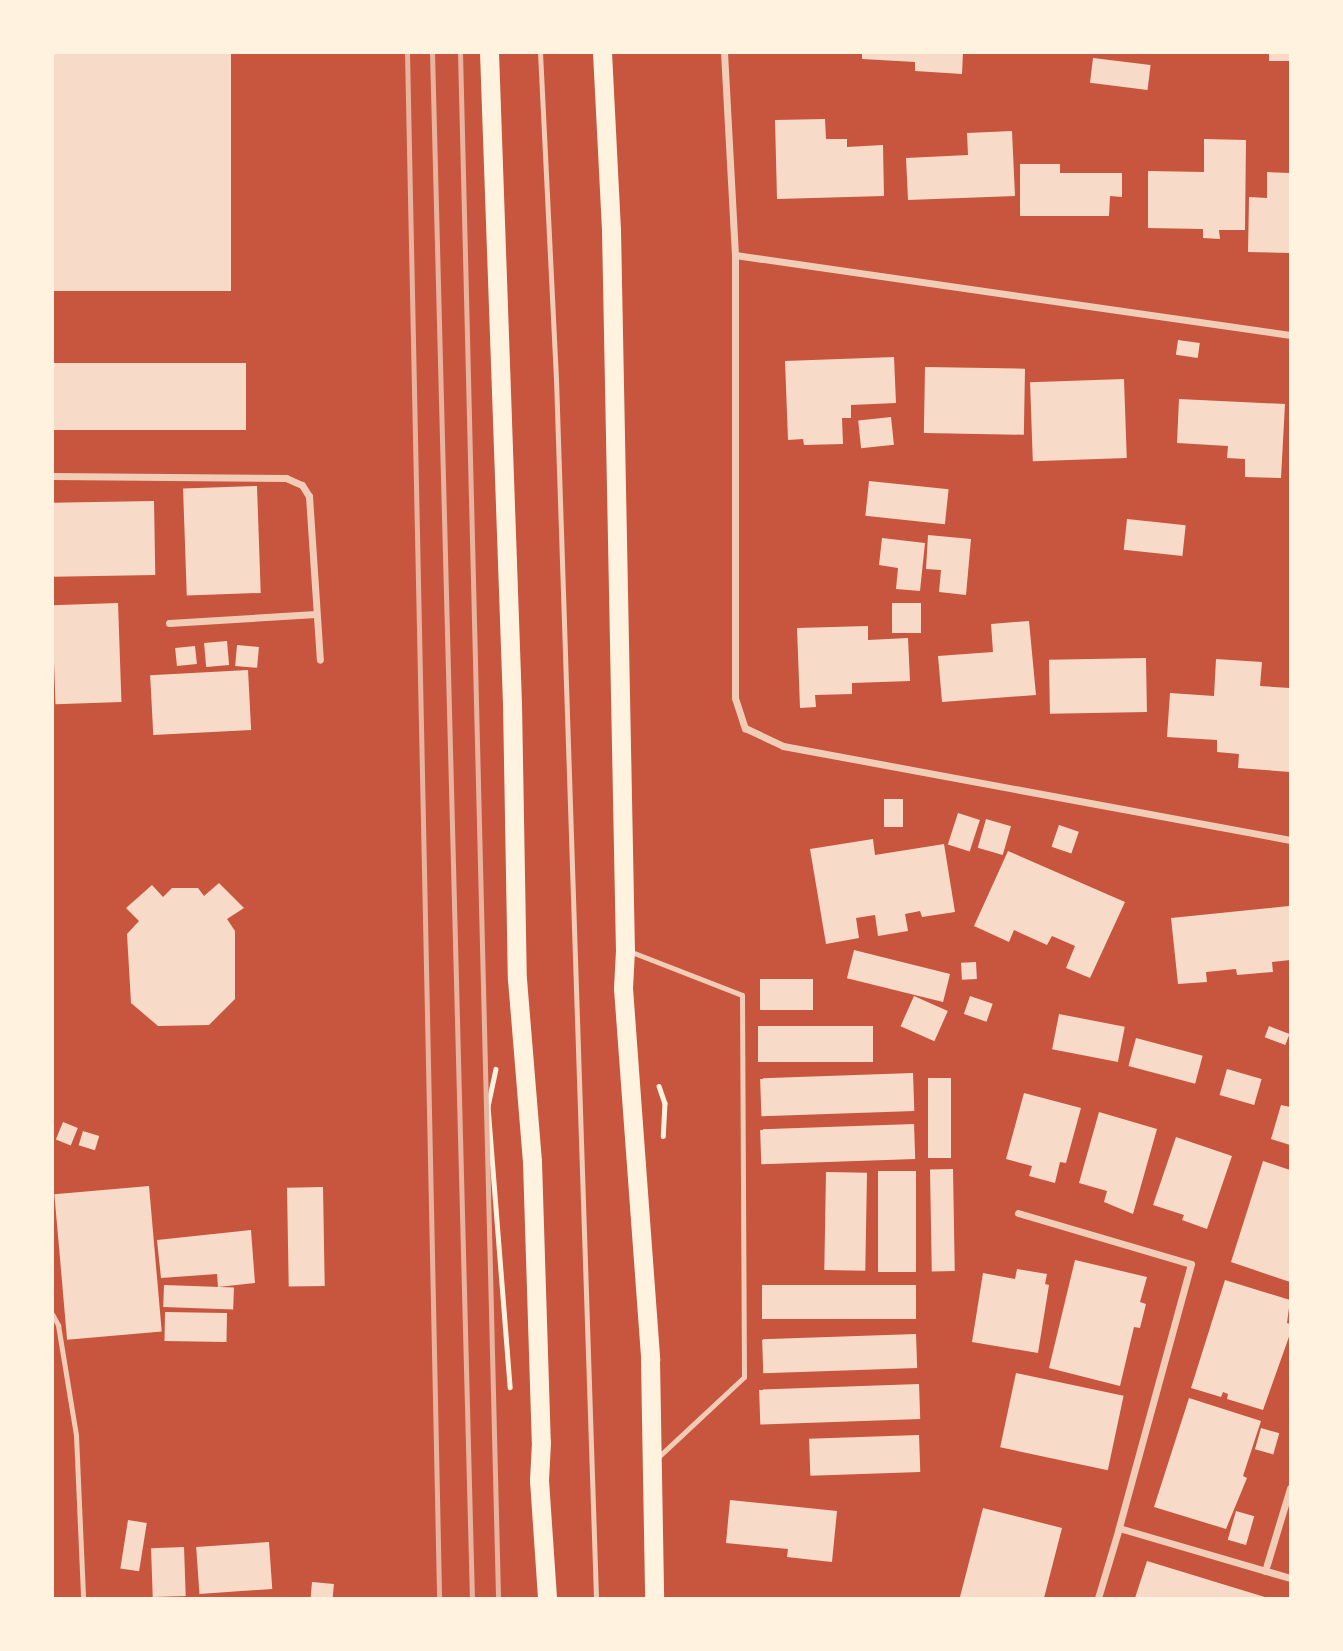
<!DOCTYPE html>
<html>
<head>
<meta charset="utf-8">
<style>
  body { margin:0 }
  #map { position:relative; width:1343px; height:1651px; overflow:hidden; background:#c8553d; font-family:"Source Serif 4",serif }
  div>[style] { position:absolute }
  .building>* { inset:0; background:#f7dbc8; transform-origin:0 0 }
  .path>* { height:4.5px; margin:-2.25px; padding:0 2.25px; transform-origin:2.25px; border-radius:2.25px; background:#fff3e0 }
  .service>* { height:5px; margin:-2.5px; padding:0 2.5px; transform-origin:2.5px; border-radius:2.5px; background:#f1ccb7 }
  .minor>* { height:7px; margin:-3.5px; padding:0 3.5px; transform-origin:3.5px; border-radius:3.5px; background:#f1ccb7 }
  .trunk>* { height:19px; margin:-9.5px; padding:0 9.5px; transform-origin:9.5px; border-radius:9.5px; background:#fff3e0 }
  .rail>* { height:5px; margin:-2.5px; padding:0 2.5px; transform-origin:2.5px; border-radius:2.5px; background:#e9b49f }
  span { translate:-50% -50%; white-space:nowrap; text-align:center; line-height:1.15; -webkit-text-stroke:5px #fff3e0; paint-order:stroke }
  .frame { position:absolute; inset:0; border:54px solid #fff3e0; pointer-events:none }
</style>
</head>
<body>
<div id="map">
  <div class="building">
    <i style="left:52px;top:52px;width:179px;height:239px"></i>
    <i style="clip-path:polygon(862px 52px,963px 52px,962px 74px,915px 71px,915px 62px,862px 59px)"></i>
    <i style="left:1269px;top:52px;width:21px;height:9px"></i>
    <i style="left:1093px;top:58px;width:58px;height:25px;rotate:7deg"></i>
    <i style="clip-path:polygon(825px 119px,826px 139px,847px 139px,847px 147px,883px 145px,884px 196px,777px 199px,775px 120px)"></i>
    <i style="clip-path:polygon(1012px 131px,1015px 196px,908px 200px,906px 158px,968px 155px,967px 133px)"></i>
    <i style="clip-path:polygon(1204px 139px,1246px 140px,1245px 230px,1219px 230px,1220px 239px,1203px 238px,1203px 229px,1148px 228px,1148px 171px,1204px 172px)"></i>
    <i style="clip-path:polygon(1020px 164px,1060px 164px,1060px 173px,1122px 173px,1122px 197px,1110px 196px,1109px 216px,1020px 216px)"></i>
    <i style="clip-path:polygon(1267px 172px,1290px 173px,1290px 253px,1248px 252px,1249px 197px,1267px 198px)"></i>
    <i style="left:1178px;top:340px;width:22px;height:15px;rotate:8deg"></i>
    <i style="clip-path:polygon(894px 357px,896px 403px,851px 405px,851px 418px,842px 418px,843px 444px,804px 445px,803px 439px,788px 440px,785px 361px)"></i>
    <i style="left:52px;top:363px;width:194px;height:67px"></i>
    <i style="left:925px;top:367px;width:100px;height:66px;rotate:1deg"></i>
    <i style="left:1124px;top:379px;width:79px;height:94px;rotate:88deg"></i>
    <i style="clip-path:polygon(1179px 399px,1285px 404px,1281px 478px,1245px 477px,1245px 459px,1227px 458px,1228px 446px,1177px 443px)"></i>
    <i style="left:891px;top:417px;width:28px;height:33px;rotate:84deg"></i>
    <i style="left:869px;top:481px;width:80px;height:35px;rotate:6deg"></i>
    <i style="left:257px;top:486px;width:107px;height:74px;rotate:88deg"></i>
    <i style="left:154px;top:501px;width:74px;height:102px;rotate:89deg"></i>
    <i style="left:1127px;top:519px;width:59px;height:31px;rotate:6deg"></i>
    <i style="clip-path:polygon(928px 535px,971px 539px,966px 595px,939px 592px,941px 570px,926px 569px)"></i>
    <i style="clip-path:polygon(882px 538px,925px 543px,920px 591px,896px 589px,898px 568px,879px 565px)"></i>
    <i style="left:118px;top:603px;width:99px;height:66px;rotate:88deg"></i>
    <i style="left:892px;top:603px;width:29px;height:30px"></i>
    <i style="clip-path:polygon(1029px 621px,1036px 695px,942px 702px,938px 656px,993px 652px,991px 624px)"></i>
    <i style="clip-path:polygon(868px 626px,868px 640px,908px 638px,910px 681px,852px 683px,852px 694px,815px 695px,816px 707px,800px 708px,797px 628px)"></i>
    <i style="left:227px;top:641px;width:24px;height:23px;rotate:85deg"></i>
    <i style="left:237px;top:645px;width:22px;height:21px;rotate:5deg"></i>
    <i style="left:195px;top:646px;width:18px;height:20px;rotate:84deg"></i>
    <i style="left:1146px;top:658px;width:54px;height:97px;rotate:89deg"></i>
    <i style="clip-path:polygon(1216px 659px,1262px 662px,1260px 686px,1290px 688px,1290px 772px,1238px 768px,1239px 754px,1217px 752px,1217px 740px,1167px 737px,1170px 693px,1214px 696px)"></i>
    <i style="left:248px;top:670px;width:60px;height:98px;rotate:87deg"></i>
    <i style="left:884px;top:799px;width:19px;height:28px"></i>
    <i style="left:958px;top:813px;width:23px;height:33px;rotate:18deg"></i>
    <i style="left:986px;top:819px;width:26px;height:30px;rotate:16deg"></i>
    <i style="left:1059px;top:825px;width:21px;height:23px;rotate:19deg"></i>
    <i style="clip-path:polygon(873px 839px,875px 855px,944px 844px,955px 912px,922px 917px,920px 911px,905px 914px,908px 931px,878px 936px,875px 915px,856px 918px,859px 938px,826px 944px,810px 849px)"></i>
    <i style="clip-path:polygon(1008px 851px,1125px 902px,1090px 978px,1066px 968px,1075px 946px,1052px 936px,1047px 945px,1014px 930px,1009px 942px,974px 926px)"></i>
    <i style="clip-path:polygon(219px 883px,244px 908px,227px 919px,235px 931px,235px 999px,209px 1025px,158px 1026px,131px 1003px,127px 934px,139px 921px,126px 908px,152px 885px,163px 897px,172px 888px,198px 888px,204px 896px)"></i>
    <i style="clip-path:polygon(1289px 906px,1290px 960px,1272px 962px,1273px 972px,1237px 975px,1236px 969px,1206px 972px,1207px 982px,1178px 984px,1171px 918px)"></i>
    <i style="left:854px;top:950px;width:99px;height:29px;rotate:14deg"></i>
    <i style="left:976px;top:962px;width:17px;height:15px;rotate:87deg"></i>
    <i style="left:760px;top:979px;width:53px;height:31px"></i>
    <i style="left:914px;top:996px;width:37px;height:33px;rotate:24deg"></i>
    <i style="left:970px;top:996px;width:24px;height:19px;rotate:19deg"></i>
    <i style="left:1059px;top:1014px;width:67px;height:36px;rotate:11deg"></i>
    <i style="left:873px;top:1026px;width:36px;height:115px;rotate:90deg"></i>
    <i style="left:1269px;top:1026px;width:22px;height:12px;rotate:21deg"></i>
    <i style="left:1136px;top:1038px;width:69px;height:29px;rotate:15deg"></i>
    <i style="left:1227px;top:1069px;width:36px;height:27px;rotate:16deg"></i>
    <i style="left:913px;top:1073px;width:38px;height:153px;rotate:88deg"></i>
    <i style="left:928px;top:1078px;width:23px;height:80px"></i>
    <i style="clip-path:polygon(1024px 1093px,1081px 1108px,1066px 1163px,1060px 1162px,1055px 1183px,1029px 1176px,1032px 1166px,1006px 1159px)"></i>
    <i style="clip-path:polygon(1281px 1105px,1290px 1107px,1290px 1145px,1271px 1139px)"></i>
    <i style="clip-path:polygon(1099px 1112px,1157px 1129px,1133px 1214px,1104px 1202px,1107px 1191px,1079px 1183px)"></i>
    <i style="left:63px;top:1122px;width:16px;height:19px;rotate:22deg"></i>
    <i style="left:914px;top:1124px;width:35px;height:154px;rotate:88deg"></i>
    <i style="left:83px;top:1131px;width:17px;height:15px;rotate:17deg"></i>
    <i style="clip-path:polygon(1176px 1137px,1232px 1156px,1207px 1229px,1182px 1220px,1184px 1215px,1153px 1205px)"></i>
    <i style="clip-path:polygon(1263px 1161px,1290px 1170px,1290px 1282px,1231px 1262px)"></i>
    <i style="left:953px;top:1169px;width:102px;height:23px;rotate:89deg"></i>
    <i style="left:878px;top:1171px;width:38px;height:101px"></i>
    <i style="left:826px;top:1172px;width:41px;height:98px;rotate:1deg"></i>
    <i style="left:149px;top:1186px;width:146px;height:95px;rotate:85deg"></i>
    <i style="left:323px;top:1187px;width:99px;height:36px;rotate:89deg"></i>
    <i style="clip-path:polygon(251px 1230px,255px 1283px,218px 1287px,217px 1274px,161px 1278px,157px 1240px)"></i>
    <i style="clip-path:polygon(1075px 1260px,1147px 1277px,1140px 1302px,1146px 1304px,1140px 1328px,1134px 1327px,1120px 1386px,1049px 1368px)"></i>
    <i style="clip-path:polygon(1017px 1269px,1047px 1274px,1045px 1284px,1049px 1285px,1038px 1353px,972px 1342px,983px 1273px,1015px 1279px)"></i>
    <i style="clip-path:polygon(1225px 1280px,1290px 1300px,1287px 1323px,1290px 1324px,1290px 1334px,1263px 1410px,1227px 1399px,1228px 1394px,1223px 1392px,1221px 1397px,1191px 1388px)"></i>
    <i style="left:164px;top:1285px;width:70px;height:22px;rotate:2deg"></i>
    <i style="left:916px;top:1285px;width:34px;height:154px;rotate:90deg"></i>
    <i style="left:165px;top:1312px;width:62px;height:29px;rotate:1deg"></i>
    <i style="left:916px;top:1334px;width:34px;height:154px;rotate:88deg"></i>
    <i style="left:1016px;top:1373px;width:110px;height:76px;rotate:12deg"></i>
    <i style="left:919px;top:1384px;width:35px;height:160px;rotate:88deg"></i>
    <i style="clip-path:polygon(1189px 1398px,1261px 1421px,1243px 1476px,1247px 1478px,1226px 1529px,1154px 1507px)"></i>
    <i style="left:1261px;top:1428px;width:19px;height:22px;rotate:16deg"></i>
    <i style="left:919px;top:1435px;width:37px;height:110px;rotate:88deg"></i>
    <i style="clip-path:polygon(730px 1500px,837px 1511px,832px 1562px,787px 1557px,788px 1549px,726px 1543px)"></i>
    <i style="clip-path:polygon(983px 1508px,1062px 1528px,1044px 1598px,960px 1597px)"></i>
    <i style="left:1236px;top:1511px;width:19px;height:30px;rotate:16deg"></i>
    <i style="left:128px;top:1520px;width:19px;height:49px;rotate:9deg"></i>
    <i style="left:269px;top:1542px;width:47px;height:73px;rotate:86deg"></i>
    <i style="left:184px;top:1547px;width:49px;height:33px;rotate:88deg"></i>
    <i style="clip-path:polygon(1147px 1561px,1268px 1598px,1135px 1598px)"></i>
    <i style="left:312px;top:1582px;width:22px;height:16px;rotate:5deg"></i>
  </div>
  <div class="path">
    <i style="left:496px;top:1069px;width:38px;rotate:102deg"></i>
    <i style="left:488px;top:1106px;width:282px;rotate:85.5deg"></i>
    <i style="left:659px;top:1086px;width:18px;rotate:71deg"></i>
    <i style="left:665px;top:1103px;width:33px;rotate:93deg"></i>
  </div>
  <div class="service">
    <i style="left:540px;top:52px;width:327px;rotate:87.2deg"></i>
    <i style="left:556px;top:379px;width:1220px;rotate:88.12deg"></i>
    <i style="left:629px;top:951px;width:121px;rotate:21.3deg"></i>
    <i style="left:742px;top:995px;width:382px;rotate:89.7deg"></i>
    <i style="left:744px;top:1377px;width:120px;rotate:137deg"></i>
    <i style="left:52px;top:1314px;width:13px;rotate:61deg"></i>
    <i style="left:58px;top:1325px;width:111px;rotate:80.7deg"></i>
    <i style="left:76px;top:1435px;width:163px;rotate:87.5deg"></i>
  </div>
  <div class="minor">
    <i style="left:724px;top:52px;width:203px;rotate:86.9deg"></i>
    <i style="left:735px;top:255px;width:443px;rotate:90deg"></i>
    <i style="left:735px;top:698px;width:32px;rotate:72deg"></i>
    <i style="left:745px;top:728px;width:42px;rotate:25.3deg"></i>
    <i style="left:783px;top:746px;width:516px;rotate:10.5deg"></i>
    <i style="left:735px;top:255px;width:561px;rotate:8.2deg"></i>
    <i style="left:52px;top:476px;width:234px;rotate:0.5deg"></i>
    <i style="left:286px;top:478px;width:17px;rotate:24deg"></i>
    <i style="left:302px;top:485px;width:13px;rotate:58deg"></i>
    <i style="left:309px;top:496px;width:164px;rotate:86.2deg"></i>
    <i style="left:169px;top:623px;width:147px;rotate:-3.5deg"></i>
    <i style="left:1018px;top:1213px;width:180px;rotate:16.4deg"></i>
    <i style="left:1191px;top:1264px;width:274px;rotate:105.3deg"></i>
    <i style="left:1265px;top:1571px;width:87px;rotate:-73.2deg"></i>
    <i style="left:1098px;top:1598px;width:73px;rotate:-73.3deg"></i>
    <i style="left:1119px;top:1528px;width:178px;rotate:16.3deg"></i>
  </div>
  <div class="trunk">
    <i style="left:489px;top:52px;width:651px;rotate:87.98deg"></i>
    <i style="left:512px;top:703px;width:276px;rotate:89deg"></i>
    <i style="left:517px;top:979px;width:184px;rotate:85.3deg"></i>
    <i style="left:532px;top:1162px;width:280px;rotate:88.2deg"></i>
    <i style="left:541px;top:1442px;width:38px;rotate:93deg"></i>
    <i style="left:539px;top:1480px;width:118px;rotate:86.1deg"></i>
    <i style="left:602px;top:52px;width:178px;rotate:87.1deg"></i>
    <i style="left:611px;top:230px;width:720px;rotate:88.89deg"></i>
    <i style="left:625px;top:950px;width:38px;rotate:93deg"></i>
    <i style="left:623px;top:988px;width:373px;rotate:85.8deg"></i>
    <i style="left:650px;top:1360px;width:238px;rotate:89deg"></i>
  </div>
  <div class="rail">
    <i style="left:407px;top:52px;width:1546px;rotate:88.81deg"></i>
    <i style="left:432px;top:52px;width:1547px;rotate:88.52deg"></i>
    <i style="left:460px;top:52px;width:1546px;rotate:88.59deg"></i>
  </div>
  <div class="frame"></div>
</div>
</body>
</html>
